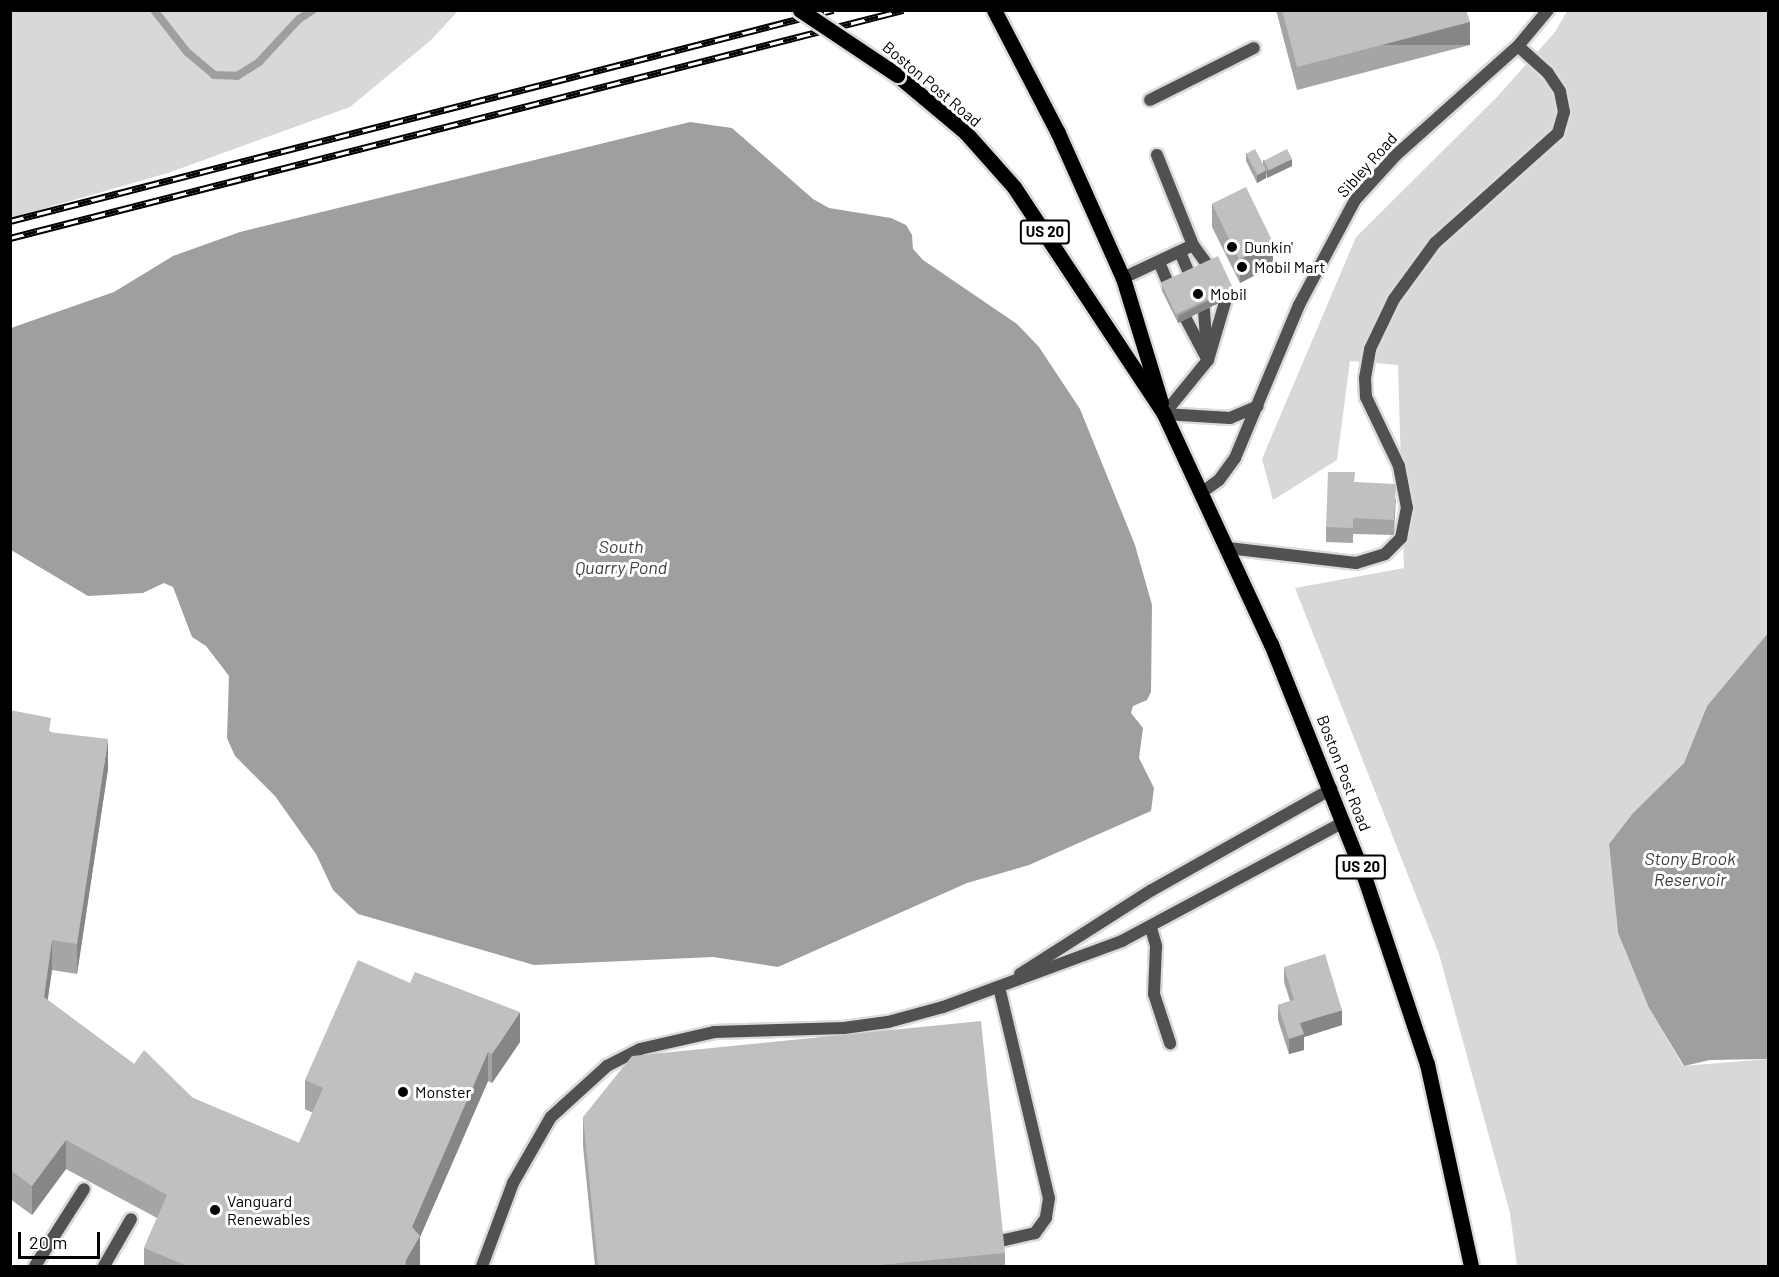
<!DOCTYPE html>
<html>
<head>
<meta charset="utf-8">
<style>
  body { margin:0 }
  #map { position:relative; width:1779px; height:1277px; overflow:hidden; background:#fff; font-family:Barlow,sans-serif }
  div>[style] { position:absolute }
  .green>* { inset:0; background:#d8d8d8 }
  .water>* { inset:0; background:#9f9f9f }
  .stream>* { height:8px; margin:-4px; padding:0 4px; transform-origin:4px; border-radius:4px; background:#9f9f9f }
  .roads { filter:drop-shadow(2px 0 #dbdbdb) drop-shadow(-2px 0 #dbdbdb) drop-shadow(0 2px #dbdbdb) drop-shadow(0 -2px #dbdbdb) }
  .lane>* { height:12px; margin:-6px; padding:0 6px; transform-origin:6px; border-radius:6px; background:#515151 }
  .street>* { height:12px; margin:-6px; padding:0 6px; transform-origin:6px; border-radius:6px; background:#515151 }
  .primary>* { height:15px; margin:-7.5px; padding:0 7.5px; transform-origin:7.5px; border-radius:7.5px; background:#000 }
  .rail>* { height:7px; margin-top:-3.5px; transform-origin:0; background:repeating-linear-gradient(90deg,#fff 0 14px,#000 0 28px); box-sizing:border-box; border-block:2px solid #000 }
  .bridges { filter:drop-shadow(2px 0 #dbdbdb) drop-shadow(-2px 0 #dbdbdb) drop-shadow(0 2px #dbdbdb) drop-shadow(0 -2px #dbdbdb) }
  .primary-bridge>* { height:15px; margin:-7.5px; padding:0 7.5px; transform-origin:7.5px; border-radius:7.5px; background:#000 }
  .wall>* { inset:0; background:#a5a5a5 }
  .shaded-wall>* { inset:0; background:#868686; transform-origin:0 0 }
  .building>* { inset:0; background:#c0c0c0; transform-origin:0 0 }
  .dots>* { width:16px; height:16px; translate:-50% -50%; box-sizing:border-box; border:3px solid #fff; border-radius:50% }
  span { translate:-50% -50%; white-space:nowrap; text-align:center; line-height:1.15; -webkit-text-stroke:6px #fff; paint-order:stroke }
  .shield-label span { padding:2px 4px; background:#fff; border:2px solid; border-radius:4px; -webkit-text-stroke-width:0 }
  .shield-label { font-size:15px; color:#000; font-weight:700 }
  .street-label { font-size:16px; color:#000 }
  .poi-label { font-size:16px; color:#000 }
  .left { translate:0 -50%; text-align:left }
  .water-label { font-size:18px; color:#404040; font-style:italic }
  .frame { position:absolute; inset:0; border:12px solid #000; pointer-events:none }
  .scale { position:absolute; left:18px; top:1232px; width:82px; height:27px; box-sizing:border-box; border:3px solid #000; border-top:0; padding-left:8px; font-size:18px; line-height:21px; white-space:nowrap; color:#000; -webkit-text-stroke:4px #fff; paint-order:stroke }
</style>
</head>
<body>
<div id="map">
  <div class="green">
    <i style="clip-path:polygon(11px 10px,458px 10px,458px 11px,431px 40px,350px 107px,168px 173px,11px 218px)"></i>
    <i style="clip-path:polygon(1567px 11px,1768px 11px,1768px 633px,1707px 706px,1684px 763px,1633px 813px,1609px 844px,1618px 933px,1649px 1008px,1683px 1066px,1768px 1059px,1768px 1266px,1517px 1266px,1510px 1213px,1439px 954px,1295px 588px,1404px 568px,1398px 365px,1350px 361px,1337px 460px,1273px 500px,1262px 459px,1356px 237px,1497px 97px,1555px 32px)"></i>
  </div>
  <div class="water">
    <i style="clip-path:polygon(690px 122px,732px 128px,813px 199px,829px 208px,891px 218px,906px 225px,912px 235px,913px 249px,923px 260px,1017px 324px,1039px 347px,1080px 409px,1135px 545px,1152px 605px,1151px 692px,1147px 700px,1133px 706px,1131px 713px,1143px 728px,1139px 758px,1154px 788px,1151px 811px,1029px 865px,967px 883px,778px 967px,713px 957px,534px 965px,358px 914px,333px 890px,316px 854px,275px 796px,235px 756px,227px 738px,229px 676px,206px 646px,192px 637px,173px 587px,164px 583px,143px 593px,88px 596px,11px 550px,11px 328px,114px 292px,173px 256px,240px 232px)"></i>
    <i style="clip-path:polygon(1768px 633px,1768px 1059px,1710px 1060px,1684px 1066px,1649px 1008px,1618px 933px,1609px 844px,1633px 813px,1684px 763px,1707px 706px)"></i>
  </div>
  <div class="stream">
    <i style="left:154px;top:10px;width:53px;rotate:51.8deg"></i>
    <i style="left:187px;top:52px;width:35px;rotate:40deg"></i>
    <i style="left:214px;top:75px;width:23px;rotate:2deg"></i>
    <i style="left:237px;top:76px;width:26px;rotate:-32deg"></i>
    <i style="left:259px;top:62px;width:59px;rotate:-47.1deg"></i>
    <i style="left:299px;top:19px;width:17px;rotate:-33deg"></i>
  </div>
  <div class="roads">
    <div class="lane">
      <i style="left:1150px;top:100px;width:116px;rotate:-26.6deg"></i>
      <i style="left:1193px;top:245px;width:29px;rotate:54deg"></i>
      <i style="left:1180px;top:252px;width:28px;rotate:67deg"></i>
      <i style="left:1159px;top:262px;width:28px;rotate:67deg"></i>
      <i style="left:1123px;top:278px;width:77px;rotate:-25.2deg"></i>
      <i style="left:1193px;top:245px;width:97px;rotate:-111.8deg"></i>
      <i style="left:1204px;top:310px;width:43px;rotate:86deg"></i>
      <i style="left:1186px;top:319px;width:43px;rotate:62.2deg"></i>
      <i style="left:1164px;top:414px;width:70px;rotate:-50.8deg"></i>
      <i style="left:1208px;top:360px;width:64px;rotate:-73.6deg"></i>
      <i style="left:1228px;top:548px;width:129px;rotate:6.7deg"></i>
      <i style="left:1356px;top:563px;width:30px;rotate:-17deg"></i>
      <i style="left:1385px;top:554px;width:23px;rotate:-45deg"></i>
      <i style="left:1401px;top:538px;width:31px;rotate:-79deg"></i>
      <i style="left:1407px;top:508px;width:43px;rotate:-100.8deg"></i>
      <i style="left:1399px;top:466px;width:76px;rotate:-115.6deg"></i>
      <i style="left:1366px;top:397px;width:19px;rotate:-93deg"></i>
      <i style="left:1365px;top:378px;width:29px;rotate:-80deg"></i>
      <i style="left:1370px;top:349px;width:55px;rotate:-64.4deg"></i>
      <i style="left:1394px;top:299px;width:69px;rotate:-53.8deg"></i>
      <i style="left:1435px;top:243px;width:165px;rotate:-41.8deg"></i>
      <i style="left:1558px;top:133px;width:22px;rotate:-74deg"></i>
      <i style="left:1564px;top:112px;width:21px;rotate:-101deg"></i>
      <i style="left:1560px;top:91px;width:22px;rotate:-124deg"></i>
      <i style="left:1548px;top:73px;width:40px;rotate:-138deg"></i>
      <i style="left:1518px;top:46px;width:47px;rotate:-50.2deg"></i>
      <i style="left:1151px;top:928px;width:19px;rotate:74deg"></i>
      <i style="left:1156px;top:946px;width:48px;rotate:92.4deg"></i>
      <i style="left:1154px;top:994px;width:52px;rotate:71.9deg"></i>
      <i style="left:1020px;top:974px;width:156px;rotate:-32.5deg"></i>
      <i style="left:1152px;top:890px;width:206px;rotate:-29.4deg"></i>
      <i style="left:999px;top:987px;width:217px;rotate:76.7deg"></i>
      <i style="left:1049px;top:1198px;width:20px;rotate:99deg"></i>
      <i style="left:1046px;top:1218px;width:19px;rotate:126deg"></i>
      <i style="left:1035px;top:1233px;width:35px;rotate:167deg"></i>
      <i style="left:35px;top:1266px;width:91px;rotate:-57.5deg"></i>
      <i style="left:104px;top:1266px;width:54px;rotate:-60.1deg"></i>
      <i style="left:482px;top:1266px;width:89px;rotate:-69.5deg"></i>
      <i style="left:513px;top:1183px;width:76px;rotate:-60.1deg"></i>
      <i style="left:551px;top:1117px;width:76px;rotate:-42.3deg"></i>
      <i style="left:607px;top:1066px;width:37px;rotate:-27deg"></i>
      <i style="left:640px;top:1049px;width:76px;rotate:-12.9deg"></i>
      <i style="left:714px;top:1032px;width:130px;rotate:-1.8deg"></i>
      <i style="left:844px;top:1028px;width:44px;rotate:-7.8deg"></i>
      <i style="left:888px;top:1022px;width:57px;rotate:-15.3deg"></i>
      <i style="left:943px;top:1007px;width:191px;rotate:-20.2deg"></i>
      <i style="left:1122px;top:941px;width:252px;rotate:-28.2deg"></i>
    </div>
    <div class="street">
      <i style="left:1164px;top:414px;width:66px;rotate:3.5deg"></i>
      <i style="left:1230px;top:418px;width:30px;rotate:-23deg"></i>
      <i style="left:1201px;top:493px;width:22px;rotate:-36deg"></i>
      <i style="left:1219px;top:480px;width:27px;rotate:-54deg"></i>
      <i style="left:1235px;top:458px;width:166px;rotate:-67.3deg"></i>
      <i style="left:1299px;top:305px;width:119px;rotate:-61.9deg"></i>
      <i style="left:1355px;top:200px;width:61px;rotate:-47.7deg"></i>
      <i style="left:1396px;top:155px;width:164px;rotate:-41.8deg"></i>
    </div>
    <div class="primary">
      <i style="left:994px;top:10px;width:139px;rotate:62.5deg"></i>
      <i style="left:1058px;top:133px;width:159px;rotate:65.9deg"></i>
      <i style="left:1123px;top:278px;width:130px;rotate:73deg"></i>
      <i style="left:897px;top:75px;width:90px;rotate:40deg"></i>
      <i style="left:966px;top:133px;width:72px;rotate:48.4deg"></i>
      <i style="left:1014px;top:187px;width:272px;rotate:56.5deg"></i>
      <i style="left:1164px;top:414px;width:254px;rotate:65.1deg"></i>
      <i style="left:1271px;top:644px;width:250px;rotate:68.2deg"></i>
      <i style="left:1364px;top:876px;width:198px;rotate:71.5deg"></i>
      <i style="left:1427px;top:1064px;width:207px;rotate:77.7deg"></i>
    </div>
  </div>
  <div class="rail">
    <i style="left:10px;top:221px;width:850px;rotate:-14.38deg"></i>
    <i style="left:10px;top:238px;width:922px;rotate:-14.32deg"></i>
  </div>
  <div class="bridges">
    <div class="primary-bridge">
      <i style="left:800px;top:10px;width:117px;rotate:33.8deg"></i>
    </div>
  </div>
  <div class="wall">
    <i style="clip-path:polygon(1276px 10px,1466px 10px,1470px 45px,1297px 90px)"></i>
    <i style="clip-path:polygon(1246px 153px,1263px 165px,1263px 160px,1292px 166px,1267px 178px,1266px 174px,1266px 178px,1257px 183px,1246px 161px)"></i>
    <i style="clip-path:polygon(1212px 204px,1273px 266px,1240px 283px,1212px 227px)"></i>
    <i style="clip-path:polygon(1162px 284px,1233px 296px,1178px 323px,1162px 291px)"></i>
    <i style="clip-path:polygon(1355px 482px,1396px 499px,1394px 535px,1353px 534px,1353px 543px,1326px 542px,1326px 527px)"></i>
    <i style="clip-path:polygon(10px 710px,51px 732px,108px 769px,77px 974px,52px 970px,47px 1000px,134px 1064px,193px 1098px,299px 1143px,313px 1113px,305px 1109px,305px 1080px,520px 1042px,492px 1083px,488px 1081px,420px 1237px,420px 1266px,144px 1266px,144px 1248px,157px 1218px,66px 1169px,32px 1215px,10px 1199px)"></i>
    <i style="clip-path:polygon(1284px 967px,1342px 1025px,1304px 1037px,1304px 1050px,1289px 1054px,1278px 1020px,1278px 1005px,1290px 1001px,1284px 982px)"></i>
    <i style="clip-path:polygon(583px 1117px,1005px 1253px,1005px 1266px,595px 1266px,583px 1146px)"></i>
  </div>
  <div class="shaded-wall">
    <i style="left:1470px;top:22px;width:23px;height:179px;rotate:90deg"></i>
    <i style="clip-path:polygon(1292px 159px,1292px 166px,1267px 178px,1267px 170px)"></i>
    <i style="clip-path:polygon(1266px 170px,1266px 178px,1257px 183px,1257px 175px)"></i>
    <i style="clip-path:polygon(1273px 243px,1273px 266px,1240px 283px,1240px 260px)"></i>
    <i style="clip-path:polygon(1233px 288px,1233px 296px,1178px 323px,1178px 316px)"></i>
    <i style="clip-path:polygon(108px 739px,108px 769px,77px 974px,77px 944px)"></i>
    <i style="clip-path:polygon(52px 940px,52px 970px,44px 1026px,44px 997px)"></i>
    <i style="clip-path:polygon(1342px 1010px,1342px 1025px,1304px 1037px,1304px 1050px,1289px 1054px,1289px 1039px,1300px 1023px)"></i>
    <i style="clip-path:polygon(520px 1012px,520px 1042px,492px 1083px,492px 1054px)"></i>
    <i style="clip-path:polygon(488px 1052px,488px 1081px,420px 1237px,420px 1266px,405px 1266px,412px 1227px)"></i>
    <i style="clip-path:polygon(66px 1140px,66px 1169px,32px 1215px,32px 1186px)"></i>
  </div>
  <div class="building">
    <i style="clip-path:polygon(1282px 10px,1466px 10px,1470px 22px,1297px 67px)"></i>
    <i style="left:1255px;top:149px;width:24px;height:10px;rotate:62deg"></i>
    <i style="left:1287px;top:149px;width:11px;height:26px;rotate:63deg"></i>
    <i style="left:1246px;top:187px;width:62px;height:38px;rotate:64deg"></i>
    <i style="left:1218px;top:256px;width:35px;height:63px;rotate:65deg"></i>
    <i style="clip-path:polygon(1328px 472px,1355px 472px,1354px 482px,1396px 484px,1394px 520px,1353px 518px,1353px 528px,1326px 527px)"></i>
    <i style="clip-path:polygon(10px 710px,51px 718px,49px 732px,108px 739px,77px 944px,52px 940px,44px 997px,134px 1064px,144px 1050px,193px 1098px,299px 1143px,323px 1088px,305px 1080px,358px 960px,410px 983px,415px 972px,520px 1012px,492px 1054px,488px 1052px,412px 1227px,420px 1236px,406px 1260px,405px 1266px,187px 1266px,144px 1248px,167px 1195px,66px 1140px,32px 1186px,10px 1170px)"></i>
    <i style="clip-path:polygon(1325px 954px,1342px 1010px,1300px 1023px,1304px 1034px,1289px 1039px,1278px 1005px,1294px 1000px,1284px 967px)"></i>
    <i style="clip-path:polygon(981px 1021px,1005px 1253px,870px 1266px,598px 1266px,583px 1117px,632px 1056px)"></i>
  </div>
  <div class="dots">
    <i style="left:1232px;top:247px;background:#000"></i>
    <i style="left:1242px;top:267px;background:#000"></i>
    <i style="left:1198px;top:294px;background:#000"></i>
    <i style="left:403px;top:1092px;background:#000"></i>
    <i style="left:215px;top:1210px;background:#000"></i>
  </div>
  <div class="shield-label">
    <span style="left:1045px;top:232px">US 20</span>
    <span style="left:1361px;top:867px">US 20</span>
  </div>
  <div class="street-label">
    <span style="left:932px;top:84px;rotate:40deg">Boston Post Road</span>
    <span style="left:1367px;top:165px;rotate:-48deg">Sibley Road</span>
    <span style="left:1344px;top:773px;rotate:69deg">Boston Post Road</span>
  </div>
  <div class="poi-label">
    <span class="left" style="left:1244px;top:247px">Dunkin'</span>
    <span class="left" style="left:1254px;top:267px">Mobil Mart</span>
    <span class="left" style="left:1210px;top:294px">Mobil</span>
    <span class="left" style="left:415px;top:1092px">Monster</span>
    <span class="left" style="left:227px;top:1210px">Vanguard<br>Renewables</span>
  </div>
  <div class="water-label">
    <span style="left:621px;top:557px">South<br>Quarry Pond</span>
    <span style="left:1690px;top:869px">Stony Brook<br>Reservoir</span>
  </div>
  <div class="frame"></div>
  <div class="scale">20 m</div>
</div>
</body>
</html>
